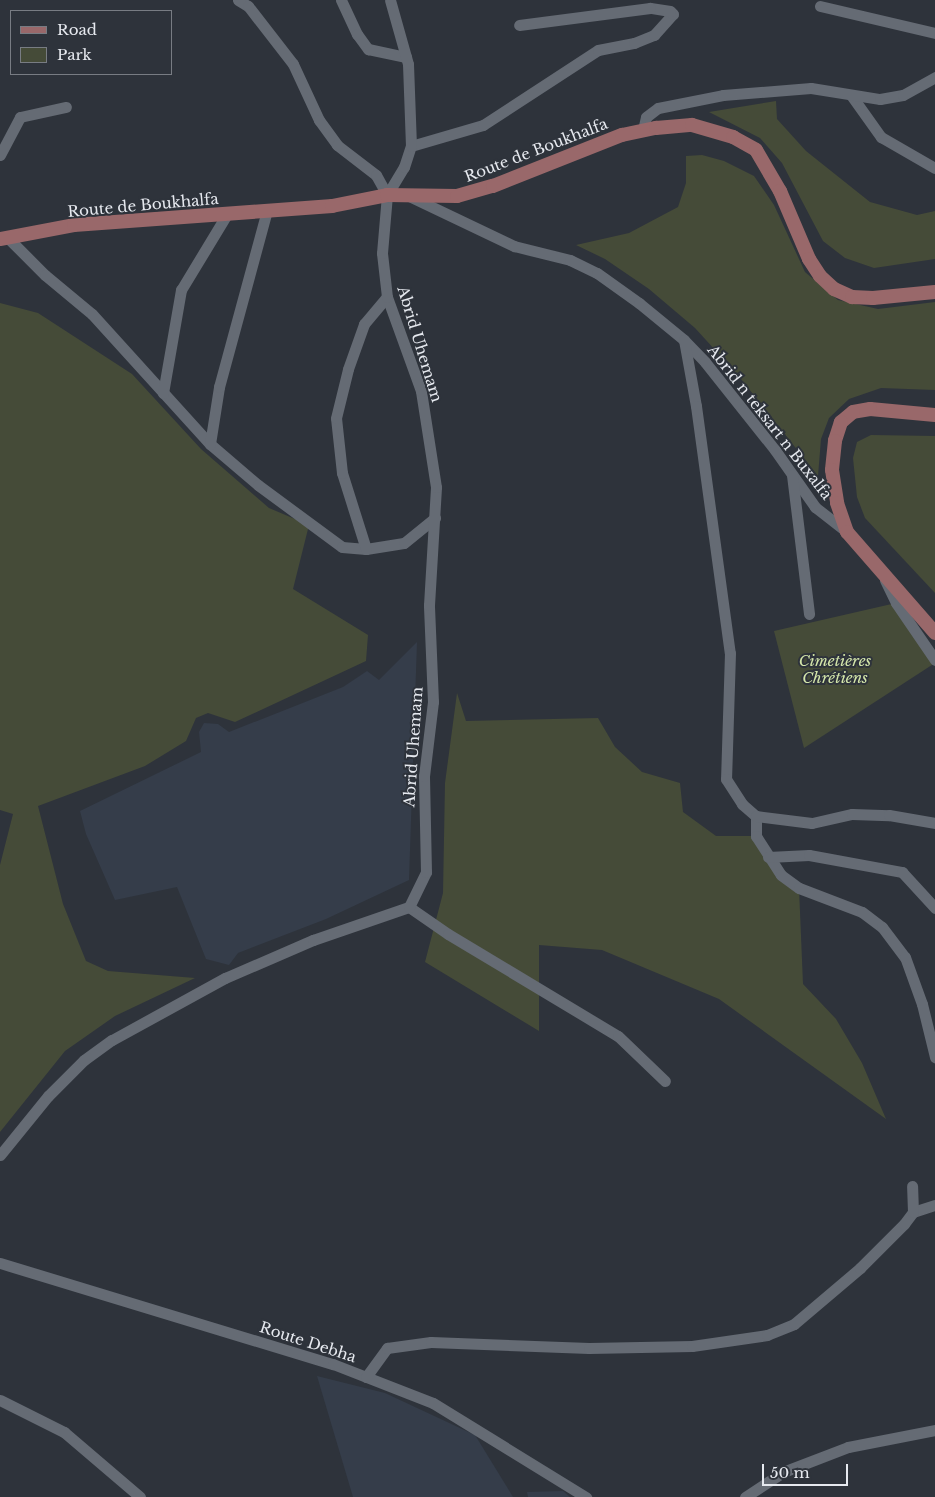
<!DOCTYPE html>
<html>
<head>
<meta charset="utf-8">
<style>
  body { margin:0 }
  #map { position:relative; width:935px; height:1497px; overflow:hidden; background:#2e333b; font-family:"Libre Baskerville",serif }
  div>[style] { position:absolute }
  .built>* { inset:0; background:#353d4a }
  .green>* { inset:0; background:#454b38 }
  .minor>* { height:11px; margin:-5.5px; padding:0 5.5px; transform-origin:5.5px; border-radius:5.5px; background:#656b74 }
  .major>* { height:14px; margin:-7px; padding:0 7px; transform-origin:7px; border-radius:7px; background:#99686a }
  span { translate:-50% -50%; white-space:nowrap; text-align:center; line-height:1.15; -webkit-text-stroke:4px #2e333b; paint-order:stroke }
  .street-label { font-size:15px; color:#e6e9ef }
  .park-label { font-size:15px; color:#d4e6aa; font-style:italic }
  .legend { position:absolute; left:10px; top:10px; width:162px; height:65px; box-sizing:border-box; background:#2e333b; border:1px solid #787c83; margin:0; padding:6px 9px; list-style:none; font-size:15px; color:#e6e9ef }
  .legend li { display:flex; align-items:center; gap:10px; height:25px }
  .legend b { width:25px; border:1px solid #787c83 }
  .scale { position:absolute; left:762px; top:1464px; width:86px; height:22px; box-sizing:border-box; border:2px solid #e6e9ef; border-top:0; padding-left:6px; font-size:15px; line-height:18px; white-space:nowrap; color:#e6e9ef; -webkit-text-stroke:4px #2e333b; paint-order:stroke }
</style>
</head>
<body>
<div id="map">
  <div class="built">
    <i style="clip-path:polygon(417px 642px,409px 880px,326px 919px,238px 953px,229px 965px,206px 959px,177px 887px,115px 900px,86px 834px,80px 811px,201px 752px,199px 732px,204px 723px,218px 724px,229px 732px,343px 687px,367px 671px,379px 680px)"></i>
    <i style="clip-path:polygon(317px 1376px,385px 1393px,475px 1435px,513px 1497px,353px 1497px)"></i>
    <i style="clip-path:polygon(563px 1491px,570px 1497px,528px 1497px,527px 1492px)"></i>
  </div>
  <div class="green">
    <i style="clip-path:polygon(776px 101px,777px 119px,806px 151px,870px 202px,917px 215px,935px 211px,935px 259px,874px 268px,845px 258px,823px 241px,782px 163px,760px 138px,709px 112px)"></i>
    <i style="clip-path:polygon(702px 155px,724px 161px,754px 176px,774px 205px,805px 272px,838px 300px,878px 309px,935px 302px,935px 390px,881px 388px,849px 399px,829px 418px,821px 439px,818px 476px,737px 374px,695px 328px,649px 289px,605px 259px,576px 245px,629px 233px,678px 207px,686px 183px,686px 156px)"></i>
    <i style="clip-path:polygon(0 303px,38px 313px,132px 374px,201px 449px,269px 508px,309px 525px,293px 589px,368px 635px,366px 661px,235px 722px,208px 713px,196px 718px,186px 741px,145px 766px,38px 806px,63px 904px,86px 961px,108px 971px,195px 978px,115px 1016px,65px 1051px,0 1132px,0 865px,13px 814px,0 810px)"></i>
    <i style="clip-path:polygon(871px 435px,935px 436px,935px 593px,865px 518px,857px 497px,853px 458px,857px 442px)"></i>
    <i style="clip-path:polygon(896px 603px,935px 663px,804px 748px,774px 631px)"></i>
    <i style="clip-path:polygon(457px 693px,466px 721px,598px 718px,615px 747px,642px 772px,680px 783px,683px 812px,716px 836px,756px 836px,799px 888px,803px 984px,836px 1019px,862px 1063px,886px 1119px,719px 999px,602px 950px,539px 945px,539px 1031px,425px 962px,443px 893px,445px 783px)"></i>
  </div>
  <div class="minor">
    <i style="left:238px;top:0;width:12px;rotate:31deg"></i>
    <i style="left:248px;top:6px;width:73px;rotate:52.2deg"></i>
    <i style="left:293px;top:64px;width:62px;rotate:65.1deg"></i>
    <i style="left:319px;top:120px;width:31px;rotate:54deg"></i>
    <i style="left:337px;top:145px;width:49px;rotate:37.6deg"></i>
    <i style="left:376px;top:175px;width:23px;rotate:61deg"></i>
    <i style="left:341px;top:0;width:38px;rotate:65deg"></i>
    <i style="left:357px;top:34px;width:19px;rotate:54deg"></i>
    <i style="left:368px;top:49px;width:39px;rotate:12deg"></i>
    <i style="left:820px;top:6px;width:118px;rotate:13.2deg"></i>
    <i style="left:851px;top:95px;width:52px;rotate:54.5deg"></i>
    <i style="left:881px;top:137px;width:62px;rotate:29.9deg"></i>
    <i style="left:643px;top:130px;width:13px;rotate:-77deg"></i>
    <i style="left:646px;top:117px;width:15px;rotate:-37deg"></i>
    <i style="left:658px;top:108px;width:66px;rotate:-11.3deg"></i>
    <i style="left:723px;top:95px;width:88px;rotate:-4.5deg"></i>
    <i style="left:811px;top:88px;width:70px;rotate:9.1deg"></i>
    <i style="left:880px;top:99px;width:23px;rotate:-10deg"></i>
    <i style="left:903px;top:95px;width:37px;rotate:-29deg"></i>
    <i style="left:411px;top:146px;width:75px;rotate:-16.3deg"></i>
    <i style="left:483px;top:125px;width:137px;rotate:-33.1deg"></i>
    <i style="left:598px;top:50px;width:37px;rotate:-11deg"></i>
    <i style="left:634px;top:43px;width:22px;rotate:-22deg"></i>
    <i style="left:654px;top:35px;width:28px;rotate:-48deg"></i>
    <i style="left:673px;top:14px;width:4px;rotate:-135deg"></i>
    <i style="left:670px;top:11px;width:20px;rotate:-171deg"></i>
    <i style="left:650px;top:8px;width:132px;rotate:172.6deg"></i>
    <i style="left:0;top:155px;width:43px;rotate:-62.2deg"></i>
    <i style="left:20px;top:117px;width:47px;rotate:-12.3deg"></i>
    <i style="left:407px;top:195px;width:119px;rotate:25.5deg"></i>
    <i style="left:514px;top:246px;width:58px;rotate:14deg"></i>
    <i style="left:570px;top:260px;width:30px;rotate:26deg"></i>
    <i style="left:597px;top:273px;width:52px;rotate:35.5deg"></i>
    <i style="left:639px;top:303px;width:58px;rotate:39.4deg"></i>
    <i style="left:684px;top:340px;width:30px;rotate:46deg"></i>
    <i style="left:705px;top:362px;width:112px;rotate:51.5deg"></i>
    <i style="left:775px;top:450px;width:70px;rotate:54.9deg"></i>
    <i style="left:815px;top:507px;width:41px;rotate:38deg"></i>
    <i style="left:8px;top:238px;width:52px;rotate:45deg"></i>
    <i style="left:45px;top:275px;width:61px;rotate:39.7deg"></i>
    <i style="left:92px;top:314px;width:176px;rotate:47.8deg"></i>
    <i style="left:210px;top:444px;width:63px;rotate:40.5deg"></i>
    <i style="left:258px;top:485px;width:104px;rotate:36.4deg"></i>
    <i style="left:342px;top:547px;width:24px;rotate:5deg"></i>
    <i style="left:366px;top:549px;width:38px;rotate:-9deg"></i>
    <i style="left:404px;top:543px;width:40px;rotate:-39deg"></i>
    <i style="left:684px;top:340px;width:67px;rotate:79.7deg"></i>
    <i style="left:696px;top:406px;width:249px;rotate:82.2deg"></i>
    <i style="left:730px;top:653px;width:126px;rotate:91.8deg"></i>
    <i style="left:726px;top:779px;width:30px;rotate:57deg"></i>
    <i style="left:742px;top:804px;width:18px;rotate:41deg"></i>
    <i style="left:756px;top:816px;width:20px;rotate:90deg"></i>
    <i style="left:756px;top:836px;width:46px;rotate:57.3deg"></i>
    <i style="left:781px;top:875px;width:22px;rotate:36deg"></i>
    <i style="left:799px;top:888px;width:67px;rotate:20.9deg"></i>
    <i style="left:862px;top:912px;width:25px;rotate:37deg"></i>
    <i style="left:882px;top:927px;width:38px;rotate:53deg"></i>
    <i style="left:905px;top:957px;width:50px;rotate:70.1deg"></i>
    <i style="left:922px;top:1004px;width:55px;rotate:76.2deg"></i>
    <i style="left:163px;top:393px;width:105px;rotate:-80.1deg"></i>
    <i style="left:181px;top:290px;width:89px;rotate:-58.8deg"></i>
    <i style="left:210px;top:444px;width:58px;rotate:-81deg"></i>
    <i style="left:219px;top:387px;width:183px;rotate:-74.8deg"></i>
    <i style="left:792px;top:475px;width:140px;rotate:83deg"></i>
    <i style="left:366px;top:549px;width:80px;rotate:-107.5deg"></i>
    <i style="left:342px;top:473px;width:55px;rotate:-96.2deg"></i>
    <i style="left:336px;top:418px;width:50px;rotate:-76.2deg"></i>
    <i style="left:348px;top:369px;width:48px;rotate:-70.4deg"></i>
    <i style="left:364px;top:324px;width:35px;rotate:-50deg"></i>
    <i style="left:885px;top:580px;width:25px;rotate:64deg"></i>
    <i style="left:896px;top:603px;width:69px;rotate:55.6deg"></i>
    <i style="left:756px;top:816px;width:56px;rotate:7.1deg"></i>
    <i style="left:812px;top:823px;width:41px;rotate:-12.7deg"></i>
    <i style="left:852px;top:814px;width:37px;rotate:2deg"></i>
    <i style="left:889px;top:815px;width:47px;rotate:9.9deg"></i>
    <i style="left:768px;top:857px;width:41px;rotate:-2.8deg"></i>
    <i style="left:809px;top:855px;width:95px;rotate:10.4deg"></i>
    <i style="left:902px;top:872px;width:49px;rotate:47.5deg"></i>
    <i style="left:409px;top:907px;width:47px;rotate:34.7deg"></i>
    <i style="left:448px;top:934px;width:198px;rotate:31deg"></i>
    <i style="left:618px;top:1036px;width:65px;rotate:43.8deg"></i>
    <i style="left:0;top:1155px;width:76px;rotate:-50.9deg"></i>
    <i style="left:48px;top:1096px;width:51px;rotate:-45deg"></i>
    <i style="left:84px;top:1060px;width:34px;rotate:-36deg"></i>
    <i style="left:112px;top:1040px;width:129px;rotate:-28.8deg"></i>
    <i style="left:225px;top:978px;width:96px;rotate:-23.4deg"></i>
    <i style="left:313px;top:940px;width:102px;rotate:-19deg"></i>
    <i style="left:409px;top:907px;width:39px;rotate:-64deg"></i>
    <i style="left:426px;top:872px;width:96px;rotate:-91.2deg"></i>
    <i style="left:424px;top:776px;width:75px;rotate:-83.1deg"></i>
    <i style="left:433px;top:702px;width:97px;rotate:-92.4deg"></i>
    <i style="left:429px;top:605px;width:118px;rotate:-86.6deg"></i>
    <i style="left:436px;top:487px;width:97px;rotate:-98.9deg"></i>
    <i style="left:421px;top:391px;width:100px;rotate:-109.9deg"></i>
    <i style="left:387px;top:297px;width:44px;rotate:-96.5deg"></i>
    <i style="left:382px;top:253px;width:58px;rotate:-85.1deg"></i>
    <i style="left:387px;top:195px;width:33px;rotate:-59deg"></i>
    <i style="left:404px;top:167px;width:22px;rotate:-72deg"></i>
    <i style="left:411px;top:146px;width:82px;rotate:-92.1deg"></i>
    <i style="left:408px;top:64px;width:66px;rotate:-105.7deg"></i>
    <i style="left:913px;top:1212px;width:23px;rotate:-18deg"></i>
    <i style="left:0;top:1263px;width:348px;rotate:16.9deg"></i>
    <i style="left:333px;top:1364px;width:107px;rotate:21.3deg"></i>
    <i style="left:433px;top:1403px;width:180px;rotate:31.6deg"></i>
    <i style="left:366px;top:1377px;width:36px;rotate:-54deg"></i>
    <i style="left:387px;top:1348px;width:44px;rotate:-7.8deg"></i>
    <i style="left:431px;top:1342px;width:158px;rotate:2.2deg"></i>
    <i style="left:589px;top:1348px;width:103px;rotate:-1.1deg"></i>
    <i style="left:692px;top:1346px;width:76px;rotate:-8.3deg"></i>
    <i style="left:767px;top:1335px;width:29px;rotate:-22deg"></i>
    <i style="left:794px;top:1324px;width:87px;rotate:-40.3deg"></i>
    <i style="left:860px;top:1268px;width:62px;rotate:-45deg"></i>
    <i style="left:904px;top:1224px;width:15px;rotate:-53deg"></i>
    <i style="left:913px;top:1212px;width:26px;rotate:-92deg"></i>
    <i style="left:0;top:1400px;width:72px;rotate:26.6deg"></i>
    <i style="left:64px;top:1432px;width:100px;rotate:40.5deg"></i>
    <i style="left:745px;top:1497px;width:45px;rotate:-33.3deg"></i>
    <i style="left:783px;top:1472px;width:70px;rotate:-21deg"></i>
    <i style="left:848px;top:1447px;width:89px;rotate:-11.1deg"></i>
  </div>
  <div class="major">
    <i style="left:0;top:239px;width:75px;rotate:-10.7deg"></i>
    <i style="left:74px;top:225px;width:259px;rotate:-4.2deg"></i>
    <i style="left:332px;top:206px;width:56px;rotate:-11.3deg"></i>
    <i style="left:387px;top:195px;width:70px;rotate:0.8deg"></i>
    <i style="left:457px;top:196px;width:37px;rotate:-16deg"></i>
    <i style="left:493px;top:186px;width:139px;rotate:-21.6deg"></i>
    <i style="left:622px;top:135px;width:35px;rotate:-12deg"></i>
    <i style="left:656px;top:128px;width:36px;rotate:-5deg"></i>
    <i style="left:692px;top:125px;width:43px;rotate:16.3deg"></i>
    <i style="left:733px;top:137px;width:26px;rotate:29deg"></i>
    <i style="left:756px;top:150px;width:48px;rotate:59.7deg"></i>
    <i style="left:780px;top:191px;width:74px;rotate:66.9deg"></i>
    <i style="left:809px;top:259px;width:20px;rotate:57deg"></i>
    <i style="left:820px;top:276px;width:19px;rotate:43deg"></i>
    <i style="left:834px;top:289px;width:20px;rotate:24deg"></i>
    <i style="left:852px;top:297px;width:21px;rotate:3deg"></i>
    <i style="left:873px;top:298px;width:62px;rotate:-5.5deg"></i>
    <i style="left:935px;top:415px;width:65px;rotate:-174.7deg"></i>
    <i style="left:870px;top:409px;width:17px;rotate:170deg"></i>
    <i style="left:853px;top:412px;width:16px;rotate:140deg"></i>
    <i style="left:841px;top:422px;width:20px;rotate:108deg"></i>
    <i style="left:835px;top:441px;width:29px;rotate:96deg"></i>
    <i style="left:832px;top:470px;width:33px;rotate:81deg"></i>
    <i style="left:837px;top:503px;width:31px;rotate:71deg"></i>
    <i style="left:847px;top:532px;width:134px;rotate:48.9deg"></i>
  </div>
  <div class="street-label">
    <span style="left:536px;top:150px;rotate:-21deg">Route de Boukhalfa</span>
    <span style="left:143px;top:205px;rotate:-5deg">Route de Boukhalfa</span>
    <span style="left:420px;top:344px;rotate:73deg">Abrid Uhemam</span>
    <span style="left:770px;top:422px;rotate:52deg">Abrid n teksart n Buxalfa</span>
    <span style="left:413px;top:747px;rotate:-86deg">Abrid Uhemam</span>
    <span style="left:308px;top:1342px;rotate:18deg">Route Debha</span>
  </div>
  <div class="park-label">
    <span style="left:835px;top:669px">Cimetières<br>Chrétiens</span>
  </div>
  <ul class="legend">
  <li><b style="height:6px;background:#99686a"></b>Road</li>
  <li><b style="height:14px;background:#454b38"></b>Park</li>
  </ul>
  <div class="scale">50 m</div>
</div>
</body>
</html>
